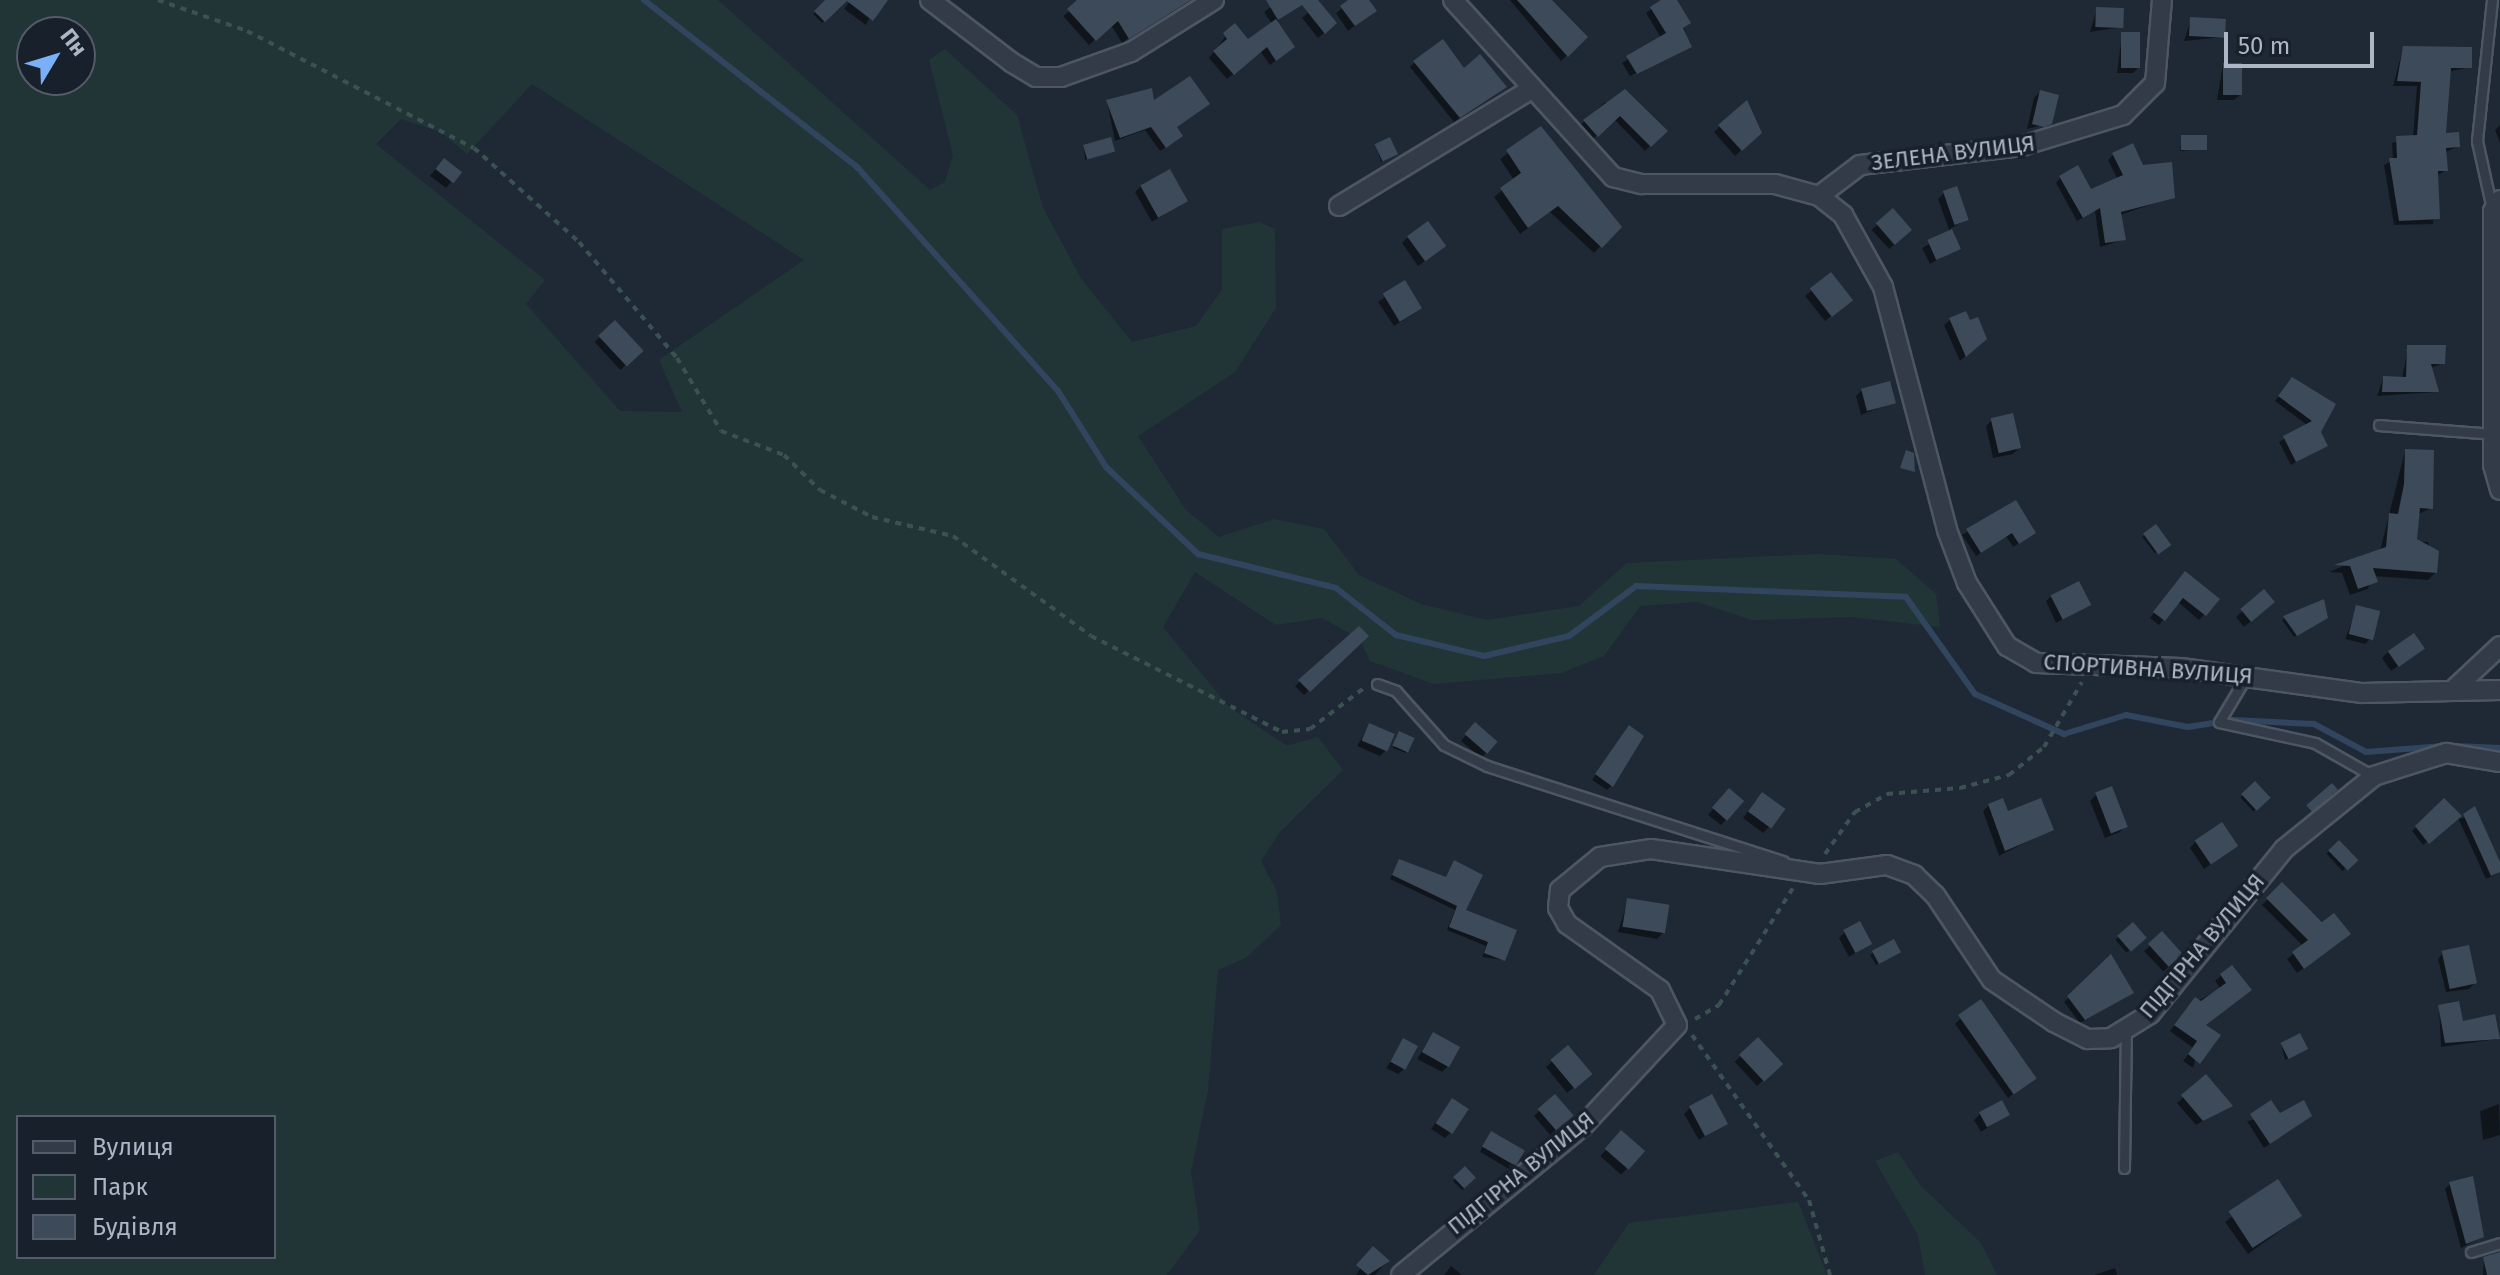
<!DOCTYPE html>
<html>
<head>
<meta charset="utf-8">
<style>
  body { margin:0 }
  #map { position:relative; width:2500px; height:1275px; overflow:hidden; background:#1f2936; font-family:"Fira Sans",sans-serif }
  div>[style] { position:absolute }
  .green>* { inset:0; background:#213537 }
  .shadow>* { inset:0; background:#0007; transform-origin:0 0 }
  .stream>* { height:6px; margin:-3px; padding:0 3px; transform-origin:3px; border-radius:3px; background:#32455e }
  .building>* { inset:0; background:#3d4a59; transform-origin:0 0 }
  .path>* { height:4px; margin-top:-2px; transform-origin:0; background:repeating-linear-gradient(90deg,#3b5152 0 6px,transparent 0 12px) }
  .roads { filter:drop-shadow(2px 0 #4d5662) drop-shadow(-2px 0 #4d5662) drop-shadow(0 2px #4d5662) drop-shadow(0 -2px #4d5662) }
  .service>* { height:9px; margin:-4.5px; padding:0 4.5px; transform-origin:4.5px; border-radius:4.5px; background:#323b47 }
  .minor>* { height:18px; margin:-9px; padding:0 9px; transform-origin:9px; border-radius:9px; background:#323b47 }
  span { translate:-50% -50%; white-space:nowrap; text-align:center; line-height:1.15; -webkit-text-stroke:7px #18202b; paint-order:stroke }
  .street-label { font-size:22px; color:#acb6c4 }
  .legend { position:absolute; left:16px; top:1115px; width:260px; height:144px; box-sizing:border-box; background:#18202b; border:2px solid #535c68; margin:0; padding:10px 14px; list-style:none; font-size:24px; color:#acb6c4 }
  .legend li { display:flex; align-items:center; gap:16px; height:40px }
  .legend b { width:40px; border:2px solid #535c68 }
  .north { position:absolute; left:16px; top:16px; width:80px; height:80px; box-sizing:border-box; background:#18202b; border:2px solid #535c68; border-radius:50%; rotate:52deg; font-size:22px; font-weight:700; line-height:32px; text-align:center; color:#acb6c4 }
  .north::after { content:''; display:block; margin:auto; width:28px; height:36px; background:#7bb0f9; clip-path:polygon(50% 0,100% 100%,50% 72%,0 100%) }
  .scale { position:absolute; left:2224px; top:32px; width:150px; height:36px; box-sizing:border-box; border:4px solid #acb6c4; border-top:0; padding-left:10px; font-size:24px; line-height:28px; white-space:nowrap; color:#acb6c4; -webkit-text-stroke:6px #18202b; paint-order:stroke }
</style>
</head>
<body>
<div id="map">
  <div class="green">
    <i style="clip-path:polygon(evenodd,0 0,718px 0,930px 190px,945px 182px,953px 155px,929px 60px,945px 49px,1017px 115px,1043px 208px,1082px 280px,1132px 342px,1196px 326px,1222px 290px,1222px 229px,1259px 222px,1275px 229px,1276px 308px,1235px 372px,1138px 436px,1186px 510px,1219px 537px,1274px 519px,1324px 529px,1359px 575px,1421px 604px,1487px 620px,1579px 606px,1627px 563px,1818px 554px,1896px 559px,1936px 594px,1940px 627px,1852px 617px,1752px 620px,1697px 602px,1640px 606px,1604px 656px,1561px 673px,1434px 684px,1370px 661px,1360px 639px,1322px 618px,1276px 625px,1195px 572px,1163px 627px,1229px 707px,1287px 746px,1318px 737px,1343px 770px,1280px 832px,1261px 861px,1277px 892px,1281px 925px,1247px 957px,1218px 970px,1208px 1090px,1191px 1172px,1200px 1230px,1167px 1275px,0 1275px,0 0,32px 32px,80px 32px,80px 80px,32px 80px,32px 32px,0 0,532px 84px,804px 260px,659px 360px,682px 412px,620px 411px,526px 304px,545px 280px,376px 144px,401px 119px,441px 132px,467px 154px,532px 84px,0 0,18px 1117px,274px 1117px,274px 1257px,18px 1257px,18px 1117px)"></i>
    <i style="clip-path:polygon(1898px 1152px,1921px 1186px,1981px 1243px,1997px 1275px,1925px 1275px,1918px 1235px,1875px 1161px)"></i>
    <i style="clip-path:polygon(1798px 1202px,1827px 1275px,1594px 1275px,1629px 1223px)"></i>
  </div>
  <div class="shadow">
    <i style="clip-path:polygon(831px 0,838px 7px,822px 23px,813px 14px)"></i>
    <i style="clip-path:polygon(851px 0,878px 0,866px 25px,844px 9px)"></i>
    <i style="clip-path:polygon(1084px 0,1178px 0,1122px 43px,1111px 25px,1089px 45px,1063px 16px)"></i>
    <i style="clip-path:polygon(1280px 0,1305px 2px,1275px 22px,1287px 52px,1270px 65px,1260px 51px,1227px 79px,1209px 58px,1229px 32px,1247px 41px,1272px 24px,1264px 12px)"></i>
    <i style="clip-path:polygon(1352px 0,1366px 0,1368px 16px,1348px 31px,1336px 13px)"></i>
    <i style="clip-path:polygon(1510px 0,1549px 0,1586px 37px,1561px 61px)"></i>
    <i style="clip-path:polygon(1664px 0,1675px 0,1690px 47px,1630px 76px,1622px 63px,1661px 38px,1646px 13px)"></i>
    <i style="clip-path:polygon(1318px 3px,1329px 29px,1318px 38px,1302px 18px)"></i>
    <i style="clip-path:polygon(2097px 9px,2121px 27px,2090px 32px)"></i>
    <i style="clip-path:polygon(2191px 19px,2224px 37px,2184px 41px)"></i>
    <i style="clip-path:polygon(2122px 34px,2139px 67px,2133px 73px,2117px 73px)"></i>
    <i style="clip-path:polygon(2403px 48px,2470px 67px,2448px 72px,2444px 135px,2458px 147px,2445px 152px,2446px 170px,2437px 176px,2433px 224px,2394px 225px,2384px 165px,2393px 160px,2392px 143px,2413px 137px,2417px 86px,2393px 86px)"></i>
    <i style="clip-path:polygon(1415px 62px,1463px 71px,1499px 92px,1454px 122px,1410px 67px)"></i>
    <i style="clip-path:polygon(2223px 65px,2240px 95px,2234px 100px,2217px 100px)"></i>
    <i style="clip-path:polygon(2040px 92px,2050px 123px,2027px 129px,2034px 98px)"></i>
    <i style="clip-path:polygon(1107px 101px,1152px 104px,1175px 127px,1176px 141px,1160px 151px,1145px 130px,1115px 141px)"></i>
    <i style="clip-path:polygon(1605px 102px,1609px 107px,1665px 131px,1645px 151px,1614px 119px,1592px 140px,1579px 126px)"></i>
    <i style="clip-path:polygon(1746px 103px,1760px 133px,1735px 156px,1714px 132px)"></i>
    <i style="clip-path:polygon(2500px 125px,2500px 143px,2495px 130px)"></i>
    <i style="clip-path:polygon(1541px 129px,1619px 227px,1594px 253px,1550px 212px,1520px 234px,1494px 197px,1514px 180px,1500px 159px)"></i>
    <i style="clip-path:polygon(2182px 137px,2205px 149px,2180px 151px)"></i>
    <i style="clip-path:polygon(1376px 145px,1394px 156px,1381px 162px)"></i>
    <i style="clip-path:polygon(1084px 146px,1113px 150px,1085px 160px)"></i>
    <i style="clip-path:polygon(2113px 155px,2142px 167px,2173px 197px,2120px 215px,2123px 240px,2100px 247px,2095px 211px,2077px 221px,2056px 183px,2061px 177px,2090px 192px,2118px 180px,2108px 160px)"></i>
    <i style="clip-path:polygon(438px 166px,451px 182px,446px 188px,430px 176px)"></i>
    <i style="clip-path:polygon(1141px 186px,1185px 201px,1152px 222px,1135px 192px)"></i>
    <i style="clip-path:polygon(1944px 193px,1967px 219px,1950px 229px,1958px 248px,1930px 264px,1922px 248px,1950px 232px,1938px 199px)"></i>
    <i style="left:1892px;top:211px;width:26px;height:28px;rotate:47deg"></i>
    <i style="clip-path:polygon(1408px 237px,1437px 252px,1418px 266px,1402px 243px)"></i>
    <i style="clip-path:polygon(1831px 275px,1845px 305px,1825px 321px,1805px 296px)"></i>
    <i style="clip-path:polygon(1404px 283px,1414px 313px,1394px 326px,1378px 302px)"></i>
    <i style="clip-path:polygon(1950px 320px,1978px 345px,1960px 361px,1944px 325px)"></i>
    <i style="left:615px;top:323px;width:38px;height:28px;rotate:47deg"></i>
    <i style="clip-path:polygon(2408px 347px,2444px 363px,2430px 368px,2437px 392px,2377px 396px,2383px 378px,2402px 379px)"></i>
    <i style="clip-path:polygon(2287px 384px,2333px 405px,2319px 432px,2326px 445px,2291px 465px,2279px 442px,2307px 425px,2275px 401px)"></i>
    <i style="clip-path:polygon(1862px 390px,1894px 402px,1861px 415px,1856px 396px)"></i>
    <i style="clip-path:polygon(1992px 420px,2019px 448px,2013px 454px,1993px 458px,1986px 426px)"></i>
    <i style="clip-path:polygon(2405px 451px,2431px 508px,2417px 515px,2415px 541px,2428px 542px,2436px 572px,2428px 580px,2373px 576px,2368px 589px,2350px 595px,2342px 573px,2329px 572px,2380px 551px)"></i>
    <i style="clip-path:polygon(2015px 503px,2029px 537px,2013px 547px,2006px 536px,1976px 556px,1962px 535px)"></i>
    <i style="left:2155px;top:527px;width:21px;height:16px;rotate:53deg"></i>
    <i style="clip-path:polygon(2180px 578px,2217px 600px,2199px 620px,2178px 602px,2159px 625px,2150px 618px)"></i>
    <i style="clip-path:polygon(2264px 592px,2267px 608px,2244px 627px,2236px 617px)"></i>
    <i style="clip-path:polygon(2052px 595px,2088px 605px,2056px 623px,2046px 601px)"></i>
    <i style="clip-path:polygon(2322px 602px,2323px 620px,2294px 637px,2282px 620px)"></i>
    <i style="clip-path:polygon(2357px 609px,2371px 638px,2365px 644px,2345px 639px)"></i>
    <i style="clip-path:polygon(1359px 628px,1366px 636px,1304px 695px,1295px 686px)"></i>
    <i style="clip-path:polygon(2422px 649px,2391px 671px,2382px 658px,2388px 652px)"></i>
    <i style="clip-path:polygon(1369px 725px,1386px 750px,1380px 756px,1357px 746px)"></i>
    <i style="clip-path:polygon(1470px 730px,1487px 752px,1481px 758px,1461px 741px)"></i>
    <i style="clip-path:polygon(1625px 732px,1611px 786px,1607px 790px,1592px 780px)"></i>
    <i style="clip-path:polygon(1398px 736px,1408px 751px,1406px 753px,1393px 748px)"></i>
    <i style="left:2255px;top:784px;width:19px;height:20px;rotate:47deg"></i>
    <i style="clip-path:polygon(2096px 795px,2126px 826px,2120px 832px,2105px 838px,2090px 801px)"></i>
    <i style="clip-path:polygon(1723px 797px,1742px 801px,1721px 825px,1708px 815px)"></i>
    <i style="clip-path:polygon(1756px 800px,1769px 827px,1763px 833px,1743px 818px)"></i>
    <i style="clip-path:polygon(2444px 801px,2461px 819px,2475px 809px,2497px 874px,2486px 879px,2458px 818px,2423px 845px,2412px 831px)"></i>
    <i style="clip-path:polygon(1989px 805px,2006px 813px,2051px 829px,1999px 856px,1983px 811px)"></i>
    <i style="clip-path:polygon(2195px 842px,2236px 846px,2204px 869px,2190px 848px)"></i>
    <i style="left:2339px;top:842px;width:24px;height:17px;rotate:48deg"></i>
    <i style="clip-path:polygon(1399px 861px,1445px 879px,1455px 863px,1463px 911px,1503px 960px,1482px 957px,1486px 946px,1447px 930px,1455px 910px,1390px 879px)"></i>
    <i style="clip-path:polygon(2282px 885px,2343px 940px,2297px 973px,2287px 959px,2303px 946px,2262px 905px)"></i>
    <i style="clip-path:polygon(1628px 900px,1663px 933px,1657px 939px,1618px 932px)"></i>
    <i style="left:2133px;top:925px;width:17px;height:23px;rotate:50deg"></i>
    <i style="clip-path:polygon(1845px 932px,1869px 944px,1849px 957px,1839px 938px)"></i>
    <i style="left:2162px;top:934px;width:28px;height:25px;rotate:46deg"></i>
    <i style="clip-path:polygon(1893px 941px,1896px 954px,1876px 965px,1870px 955px)"></i>
    <i style="clip-path:polygon(2443px 953px,2475px 983px,2469px 989px,2446px 992px,2438px 959px)"></i>
    <i style="clip-path:polygon(2111px 957px,2126px 997px,2080px 1023px,2064px 1002px)"></i>
    <i style="clip-path:polygon(2221px 976px,2249px 990px,2204px 1026px,2193px 1068px,2183px 1061px,2193px 1048px,2170px 1031px,2189px 1005px,2221px 989px,2215px 981px)"></i>
    <i style="clip-path:polygon(2439px 1007px,2461px 1024px,2498px 1039px,2441px 1047px)"></i>
    <i style="clip-path:polygon(1961px 1018px,2028px 1083px,2008px 1098px,1955px 1024px)"></i>
    <i style="clip-path:polygon(1433px 1034px,1448px 1066px,1442px 1072px,1417px 1059px)"></i>
    <i style="left:1758px;top:1040px;width:33px;height:32px;rotate:47deg"></i>
    <i style="clip-path:polygon(1404px 1041px,1404px 1069px,1398px 1074px,1386px 1068px)"></i>
    <i style="clip-path:polygon(2281px 1044px,2303px 1051px,2285px 1060px)"></i>
    <i style="clip-path:polygon(1567px 1048px,1583px 1080px,1567px 1093px,1546px 1067px)"></i>
    <i style="clip-path:polygon(2206px 1077px,2230px 1106px,2196px 1125px,2177px 1103px)"></i>
    <i style="clip-path:polygon(1452px 1101px,1451px 1132px,1445px 1138px,1431px 1129px)"></i>
    <i style="clip-path:polygon(2499px 1104px,2500px 1135px,2483px 1140px,2480px 1111px)"></i>
    <i style="clip-path:polygon(1690px 1108px,1725px 1124px,1699px 1140px,1684px 1114px)"></i>
    <i style="clip-path:polygon(1539px 1111px,1565px 1121px,1550px 1135px,1534px 1116px)"></i>
    <i style="clip-path:polygon(1980px 1114px,2008px 1114px,1981px 1132px,1974px 1120px)"></i>
    <i style="clip-path:polygon(2279px 1115px,2305px 1120px,2264px 1148px,2247px 1121px)"></i>
    <i style="left:1621px;top:1133px;width:28px;height:31px;rotate:42deg"></i>
    <i style="clip-path:polygon(1487px 1138px,1514px 1165px,1509px 1169px,1480px 1152px)"></i>
    <i style="left:1465px;top:1169px;width:13px;height:17px;rotate:45deg"></i>
    <i style="clip-path:polygon(2277px 1182px,2294px 1221px,2248px 1254px,2225px 1222px)"></i>
    <i style="clip-path:polygon(2450px 1184px,2482px 1237px,2461px 1248px,2445px 1189px)"></i>
    <i style="clip-path:polygon(1373px 1249px,1387px 1261px,1375px 1275px,1356px 1275px)"></i>
    <i style="clip-path:polygon(2484px 1258px,2500px 1275px,2483px 1275px)"></i>
    <i style="clip-path:polygon(1451px 1266px,1462px 1275px,1444px 1275px)"></i>
    <i style="clip-path:polygon(2115px 1268px,2117px 1275px,2094px 1275px)"></i>
  </div>
  <div class="stream">
    <i style="left:644px;top:0;width:271px;rotate:38.1deg"></i>
    <i style="left:857px;top:167px;width:301px;rotate:48.1deg"></i>
    <i style="left:1058px;top:391px;width:90px;rotate:57.7deg"></i>
    <i style="left:1106px;top:467px;width:127px;rotate:43.4deg"></i>
    <i style="left:1198px;top:554px;width:142px;rotate:13.8deg"></i>
    <i style="left:1336px;top:588px;width:76px;rotate:38.1deg"></i>
    <i style="left:1396px;top:635px;width:90px;rotate:13.4deg"></i>
    <i style="left:1484px;top:656px;width:87px;rotate:-13.2deg"></i>
    <i style="left:1569px;top:636px;width:84px;rotate:-36.7deg"></i>
    <i style="left:1636px;top:586px;width:270px;rotate:2.3deg"></i>
    <i style="left:1906px;top:597px;width:119px;rotate:54.6deg"></i>
    <i style="left:1975px;top:694px;width:98px;rotate:24.2deg"></i>
    <i style="left:2064px;top:734px;width:65px;rotate:-17deg"></i>
    <i style="left:2126px;top:715px;width:63px;rotate:11deg"></i>
    <i style="left:2188px;top:727px;width:45px;rotate:-9deg"></i>
    <i style="left:2232px;top:720px;width:82px;rotate:2.8deg"></i>
    <i style="left:2314px;top:724px;width:59px;rotate:28.3deg"></i>
    <i style="left:2366px;top:752px;width:78px;rotate:-4.4deg"></i>
    <i style="left:2455px;top:746px;width:45px;rotate:2.5deg"></i>
  </div>
  <div class="building">
    <i style="clip-path:polygon(825px 0,888px 0,873px 21px,847px 1px,825px 22px,814px 11px)"></i>
    <i style="clip-path:polygon(1077px 0,1191px 0,1129px 39px,1118px 21px,1096px 41px,1067px 9px)"></i>
    <i style="clip-path:polygon(1266px 0,1318px 0,1337px 23px,1325px 34px,1302px 5px,1278px 20px)"></i>
    <i style="clip-path:polygon(1348px 0,1369px 0,1377px 11px,1355px 26px,1340px 6px)"></i>
    <i style="clip-path:polygon(1517px 0,1552px 0,1588px 37px,1568px 57px)"></i>
    <i style="clip-path:polygon(1661px 0,1677px 0,1691px 23px,1683px 28px,1692px 47px,1637px 74px,1626px 56px,1666px 33px,1650px 7px)"></i>
    <i style="left:2096px;top:7px;width:28px;height:20px;rotate:2deg"></i>
    <i style="left:2190px;top:17px;width:36px;height:19px;rotate:3deg"></i>
    <i style="clip-path:polygon(1276px 19px,1295px 47px,1276px 61px,1267px 47px,1234px 75px,1213px 51px,1227px 39px,1223px 33px,1235px 23px,1248px 39px)"></i>
    <i style="left:2121px;top:32px;width:19px;height:36px"></i>
    <i style="clip-path:polygon(1443px 39px,1464px 68px,1480px 54px,1507px 87px,1460px 118px,1413px 61px)"></i>
    <i style="clip-path:polygon(2403px 46px,2472px 47px,2472px 68px,2451px 68px,2446px 133px,2459px 132px,2460px 147px,2446px 148px,2448px 171px,2438px 171px,2440px 219px,2399px 221px,2389px 158px,2397px 158px,2396px 136px,2417px 135px,2421px 82px,2397px 81px)"></i>
    <i style="left:2223px;top:63px;width:19px;height:32px"></i>
    <i style="clip-path:polygon(1190px 76px,1210px 104px,1177px 127px,1183px 136px,1166px 148px,1151px 127px,1120px 138px,1106px 100px,1152px 88px,1154px 100px)"></i>
    <i style="clip-path:polygon(1625px 89px,1668px 131px,1651px 147px,1620px 116px,1598px 137px,1583px 120px)"></i>
    <i style="clip-path:polygon(2040px 90px,2059px 95px,2052px 124px,2044px 127px,2032px 124px)"></i>
    <i style="clip-path:polygon(1747px 100px,1762px 133px,1742px 151px,1718px 125px)"></i>
    <i style="clip-path:polygon(1541px 126px,1622px 227px,1602px 248px,1558px 206px,1528px 228px,1500px 188px,1521px 173px,1506px 150px)"></i>
    <i style="left:2181px;top:135px;width:26px;height:15px"></i>
    <i style="left:1111px;top:137px;width:15px;height:29px;rotate:74deg"></i>
    <i style="left:1390px;top:137px;width:19px;height:17px;rotate:65deg"></i>
    <i style="clip-path:polygon(2133px 143px,2143px 165px,2172px 162px,2175px 198px,2121px 212px,2126px 240px,2105px 243px,2100px 208px,2083px 218px,2059px 176px,2078px 165px,2091px 189px,2123px 175px,2112px 153px)"></i>
    <i style="left:444px;top:158px;width:23px;height:14px;rotate:38deg"></i>
    <i style="left:1170px;top:169px;width:37px;height:34px;rotate:61deg"></i>
    <i style="left:1957px;top:186px;width:36px;height:15px;rotate:71deg"></i>
    <i style="left:1893px;top:208px;width:29px;height:23px;rotate:49deg"></i>
    <i style="left:1428px;top:221px;width:31px;height:26px;rotate:54deg"></i>
    <i style="left:1952px;top:229px;width:22px;height:27px;rotate:66deg"></i>
    <i style="left:1831px;top:272px;width:36px;height:27px;rotate:52deg"></i>
    <i style="left:1405px;top:280px;width:33px;height:26px;rotate:59deg"></i>
    <i style="clip-path:polygon(1966px 311px,1970px 320px,1978px 317px,1987px 339px,1966px 357px,1949px 318px)"></i>
    <i style="left:615px;top:320px;width:42px;height:23px;rotate:47deg"></i>
    <i style="clip-path:polygon(2407px 345px,2446px 345px,2445px 364px,2431px 364px,2439px 392px,2382px 392px,2383px 376px,2406px 377px)"></i>
    <i style="clip-path:polygon(2292px 377px,2336px 404px,2321px 432px,2328px 446px,2296px 462px,2283px 436px,2312px 421px,2278px 396px)"></i>
    <i style="left:1890px;top:381px;width:23px;height:30px;rotate:75deg"></i>
    <i style="left:2013px;top:413px;width:36px;height:23px;rotate:77deg"></i>
    <i style="clip-path:polygon(2405px 449px,2434px 450px,2433px 509px,2420px 508px,2417px 539px,2439px 551px,2437px 573px,2373px 568px,2378px 582px,2358px 589px,2350px 566px,2334px 565px,2386px 547px,2389px 513px,2398px 514px,2404px 484px)"></i>
    <i style="clip-path:polygon(1906px 450px,1914px 453px,1915px 472px,1900px 468px)"></i>
    <i style="clip-path:polygon(2016px 500px,2036px 533px,2019px 544px,2012px 533px,1981px 553px,1966px 529px)"></i>
    <i style="left:2156px;top:524px;width:26px;height:16px;rotate:54deg"></i>
    <i style="clip-path:polygon(2185px 571px,2220px 599px,2206px 616px,2183px 598px,2165px 621px,2153px 612px)"></i>
    <i style="left:2079px;top:581px;width:27px;height:32px;rotate:63deg"></i>
    <i style="left:2264px;top:589px;width:17px;height:31px;rotate:50deg"></i>
    <i style="clip-path:polygon(2324px 599px,2328px 618px,2297px 636px,2283px 616px)"></i>
    <i style="left:2356px;top:605px;width:25px;height:30px;rotate:14deg"></i>
    <i style="clip-path:polygon(1359px 626px,1369px 636px,1310px 692px,1298px 680px)"></i>
    <i style="left:2414px;top:633px;width:19px;height:32px;rotate:55deg"></i>
    <i style="left:1475px;top:722px;width:30px;height:16px;rotate:41deg"></i>
    <i style="left:1369px;top:723px;width:28px;height:19px;rotate:23deg"></i>
    <i style="clip-path:polygon(1629px 725px,1644px 736px,1613px 787px,1595px 774px)"></i>
    <i style="left:1399px;top:731px;width:17px;height:16px;rotate:24deg"></i>
    <i style="left:2255px;top:781px;width:23px;height:19px;rotate:47deg"></i>
    <i style="left:2332px;top:783px;width:9px;height:34px;rotate:49deg"></i>
    <i style="left:2112px;top:786px;width:44px;height:18px;rotate:69deg"></i>
    <i style="left:1729px;top:788px;width:20px;height:26px;rotate:41deg"></i>
    <i style="left:1762px;top:792px;width:29px;height:24px;rotate:36deg"></i>
    <i style="clip-path:polygon(2003px 798px,2008px 811px,2041px 798px,2054px 830px,2005px 851px,1988px 804px)"></i>
    <i style="clip-path:polygon(2444px 798px,2462px 816px,2429px 844px,2415px 826px)"></i>
    <i style="clip-path:polygon(2475px 806px,2500px 862px,2500px 872px,2491px 876px,2463px 814px)"></i>
    <i style="left:2222px;top:822px;width:29px;height:33px;rotate:56deg"></i>
    <i style="left:2339px;top:840px;width:28px;height:15px;rotate:46deg"></i>
    <i style="clip-path:polygon(1399px 859px,1446px 877px,1454px 860px,1483px 875px,1466px 910px,1517px 930px,1505px 961px,1484px 953px,1488px 942px,1449px 927px,1457px 906px,1392px 875px)"></i>
    <i style="clip-path:polygon(2282px 882px,2322px 922px,2334px 913px,2351px 934px,2304px 969px,2292px 952px,2308px 940px,2266px 898px)"></i>
    <i style="left:1627px;top:898px;width:43px;height:29px;rotate:9deg"></i>
    <i style="left:1860px;top:921px;width:26px;height:19px;rotate:62deg"></i>
    <i style="left:2133px;top:922px;width:21px;height:21px;rotate:49deg"></i>
    <i style="left:2162px;top:931px;width:31px;height:19px;rotate:48deg"></i>
    <i style="left:1894px;top:939px;width:15px;height:25px;rotate:62deg"></i>
    <i style="left:2469px;top:945px;width:39px;height:28px;rotate:78deg"></i>
    <i style="clip-path:polygon(2111px 954px,2134px 993px,2085px 1020px,2067px 996px)"></i>
    <i style="clip-path:polygon(2232px 965px,2252px 990px,2206px 1025px,2221px 1035px,2200px 1064px,2188px 1054px,2197px 1041px,2174px 1025px,2195px 997px,2201px 1001px,2226px 983px,2220px 974px)"></i>
    <i style="left:1981px;top:999px;width:97px;height:28px;rotate:55deg"></i>
    <i style="clip-path:polygon(2459px 1001px,2463px 1021px,2495px 1014px,2500px 1039px,2445px 1043px,2438px 1005px)"></i>
    <i style="left:1433px;top:1032px;width:31px;height:23px;rotate:29deg"></i>
    <i style="left:2300px;top:1033px;width:18px;height:22px;rotate:63deg"></i>
    <i style="left:1758px;top:1037px;width:37px;height:26px;rotate:47deg"></i>
    <i style="left:1403px;top:1038px;width:17px;height:27px;rotate:28deg"></i>
    <i style="left:1568px;top:1045px;width:38px;height:23px;rotate:50deg"></i>
    <i style="clip-path:polygon(2206px 1074px,2233px 1106px,2203px 1121px,2181px 1095px)"></i>
    <i style="left:1555px;top:1094px;width:29px;height:23px;rotate:49deg"></i>
    <i style="left:1712px;top:1094px;width:34px;height:26px;rotate:62deg"></i>
    <i style="left:1452px;top:1098px;width:20px;height:30px;rotate:33deg"></i>
    <i style="left:2002px;top:1100px;width:17px;height:26px;rotate:62deg"></i>
    <i style="clip-path:polygon(2271px 1100px,2280px 1113px,2304px 1100px,2312px 1116px,2270px 1144px,2250px 1114px)"></i>
    <i style="left:1621px;top:1130px;width:32px;height:25px;rotate:41deg"></i>
    <i style="left:1491px;top:1131px;width:39px;height:18px;rotate:30deg"></i>
    <i style="left:1465px;top:1166px;width:16px;height:16px;rotate:47deg"></i>
    <i style="clip-path:polygon(2473px 1176px,2484px 1237px,2466px 1244px,2449px 1182px)"></i>
    <i style="left:2278px;top:1179px;width:44px;height:59px;rotate:57deg"></i>
    <i style="clip-path:polygon(1373px 1246px,1390px 1261px,1368px 1275px,1356px 1265px)"></i>
    <i style="clip-path:polygon(2500px 1252px,2500px 1275px,2487px 1275px,2483px 1257px)"></i>
  </div>
  <div class="path">
    <i style="left:158px;top:0;width:94px;rotate:19.2deg"></i>
    <i style="left:247px;top:31px;width:255px;rotate:27.3deg"></i>
    <i style="left:474px;top:148px;width:141px;rotate:41.8deg"></i>
    <i style="left:579px;top:242px;width:152px;rotate:49.8deg"></i>
    <i style="left:677px;top:358px;width:85px;rotate:58.9deg"></i>
    <i style="left:721px;top:431px;width:67px;rotate:20.9deg"></i>
    <i style="left:784px;top:455px;width:50px;rotate:44.2deg"></i>
    <i style="left:820px;top:490px;width:59px;rotate:27.4deg"></i>
    <i style="left:872px;top:517px;width:83px;rotate:13.2deg"></i>
    <i style="left:953px;top:536px;width:170px;rotate:35.9deg"></i>
    <i style="left:1091px;top:636px;width:214px;rotate:26.7deg"></i>
    <i style="left:1282px;top:732px;width:28px;rotate:-6deg"></i>
    <i style="left:1310px;top:729px;width:68px;rotate:-37.2deg"></i>
    <i style="left:1825px;top:854px;width:52px;rotate:-54.5deg"></i>
    <i style="left:1855px;top:812px;width:37px;rotate:-29deg"></i>
    <i style="left:1887px;top:794px;width:73px;rotate:-4.7deg"></i>
    <i style="left:1960px;top:788px;width:51px;rotate:-14.9deg"></i>
    <i style="left:2009px;top:775px;width:45px;rotate:-38.7deg"></i>
    <i style="left:2044px;top:747px;width:75px;rotate:-59.7deg"></i>
    <i style="left:1695px;top:1019px;width:28px;rotate:-30deg"></i>
    <i style="left:1719px;top:1005px;width:138px;rotate:-57.7deg"></i>
    <i style="left:1692px;top:1035px;width:202px;rotate:54.7deg"></i>
    <i style="left:1809px;top:1200px;width:78px;rotate:74.4deg"></i>
  </div>
  <div class="roads">
    <div class="service">
      <i style="left:2492px;top:0;width:142px;rotate:96.1deg"></i>
      <i style="left:2477px;top:141px;width:70px;rotate:77.6deg"></i>
      <i style="left:2379px;top:425px;width:114px;rotate:4.5deg"></i>
      <i style="left:2246px;top:677px;width:52px;rotate:121deg"></i>
      <i style="left:2219px;top:722px;width:98px;rotate:12.3deg"></i>
      <i style="left:2315px;top:743px;width:67px;rotate:29.6deg"></i>
      <i style="left:1377px;top:684px;width:20px;rotate:20deg"></i>
      <i style="left:1396px;top:691px;width:72px;rotate:48.4deg"></i>
      <i style="left:1444px;top:745px;width:48px;rotate:26deg"></i>
      <i style="left:1487px;top:766px;width:311px;rotate:17.8deg"></i>
      <i style="left:2124px;top:1168px;width:136px;rotate:-89.2deg"></i>
      <i style="left:2471px;top:1252px;width:30px;rotate:-17deg"></i>
    </div>
    <div class="minor">
      <i style="left:930px;top:0;width:102px;rotate:37.4deg"></i>
      <i style="left:1011px;top:62px;width:29px;rotate:31deg"></i>
      <i style="left:1036px;top:77px;width:25px"></i>
      <i style="left:1061px;top:77px;width:74px;rotate:-19.7deg"></i>
      <i style="left:1131px;top:52px;width:98px;rotate:-32.1deg"></i>
      <i style="left:1453px;top:0;width:239px;rotate:47.9deg"></i>
      <i style="left:1613px;top:177px;width:30px;rotate:14deg"></i>
      <i style="left:1642px;top:184px;width:133px"></i>
      <i style="left:1775px;top:184px;width:46px;rotate:15.3deg"></i>
      <i style="left:1819px;top:196px;width:31px;rotate:38deg"></i>
      <i style="left:1843px;top:215px;width:82px;rotate:60.9deg"></i>
      <i style="left:1883px;top:287px;width:251px;rotate:75.2deg"></i>
      <i style="left:1947px;top:530px;width:57px;rotate:69.3deg"></i>
      <i style="left:1967px;top:583px;width:75px;rotate:57.6deg"></i>
      <i style="left:2007px;top:646px;width:34px;rotate:30deg"></i>
      <i style="left:2036px;top:663px;width:145px;rotate:2deg"></i>
      <i style="left:2181px;top:668px;width:183px;rotate:7.9deg"></i>
      <i style="left:2362px;top:693px;width:138px;rotate:-1.2deg"></i>
      <i style="left:1819px;top:196px;width:51px;rotate:-37.1deg"></i>
      <i style="left:1860px;top:165px;width:163px;rotate:-6.7deg"></i>
      <i style="left:2022px;top:146px;width:106px;rotate:-17.1deg"></i>
      <i style="left:2123px;top:115px;width:45px;rotate:-45deg"></i>
      <i style="left:2155px;top:83px;width:83px;rotate:-85.2deg"></i>
      <i style="left:2500px;top:200px;width:13px;rotate:122deg"></i>
      <i style="left:2493px;top:211px;width:254px;rotate:90deg"></i>
      <i style="left:2493px;top:465px;width:26px;rotate:74deg"></i>
      <i style="left:1339px;top:206px;width:221px;rotate:-31.3deg"></i>
      <i style="left:2453px;top:690px;width:64px;rotate:-43.1deg"></i>
      <i style="left:1401px;top:1275px;width:234px;rotate:-39.3deg"></i>
      <i style="left:1582px;top:1127px;width:139px;rotate:-47deg"></i>
      <i style="left:1677px;top:1025px;width:39px;rotate:-116deg"></i>
      <i style="left:1660px;top:990px;width:114px;rotate:-144.6deg"></i>
      <i style="left:1567px;top:924px;width:18px;rotate:-119deg"></i>
      <i style="left:1558px;top:908px;width:18px;rotate:-84deg"></i>
      <i style="left:1560px;top:890px;width:52px;rotate:-39.5deg"></i>
      <i style="left:1600px;top:857px;width:52px;rotate:-8.9deg"></i>
      <i style="left:1651px;top:849px;width:171px;rotate:8.4deg"></i>
      <i style="left:1820px;top:874px;width:68px;rotate:-7.7deg"></i>
      <i style="left:1887px;top:865px;width:29px;rotate:20deg"></i>
      <i style="left:1914px;top:875px;width:29px;rotate:44deg"></i>
      <i style="left:1935px;top:895px;width:102px;rotate:56.2deg"></i>
      <i style="left:1992px;top:980px;width:75px;rotate:34.1deg"></i>
      <i style="left:2054px;top:1022px;width:38px;rotate:27deg"></i>
      <i style="left:2088px;top:1039px;width:23px;rotate:-2deg"></i>
      <i style="left:2111px;top:1038px;width:46px;rotate:-31.6deg"></i>
      <i style="left:2150px;top:1014px;width:213px;rotate:-50.9deg"></i>
      <i style="left:2284px;top:849px;width:116px;rotate:-39deg"></i>
      <i style="left:2374px;top:776px;width:76px;rotate:-17.7deg"></i>
      <i style="left:2446px;top:753px;width:55px;rotate:9.5deg"></i>
    </div>
  </div>
  <div class="street-label">
    <span style="left:1953px;top:153px;rotate:-7deg">ЗЕЛЕНА ВУЛИЦЯ</span>
    <span style="left:2148px;top:669px;rotate:4deg">СПОРТИВНА ВУЛИЦЯ</span>
    <span style="left:2202px;top:946px;rotate:-50deg">ПІДГІРНА ВУЛИЦЯ</span>
    <span style="left:1521px;top:1173px;rotate:-39deg">ПІДГІРНА ВУЛИЦЯ</span>
  </div>
  <ul class="legend">
  <li><b style="height:10px;background:#323b47"></b>Вулиця</li>
  <li><b style="height:22px;background:#213537"></b>Парк</li>
  <li><b style="height:22px;background:#3d4a59"></b>Будівля</li>
  </ul>
  <div class="north">Пн</div>
  <div class="scale">50 m</div>
</div>
</body>
</html>
